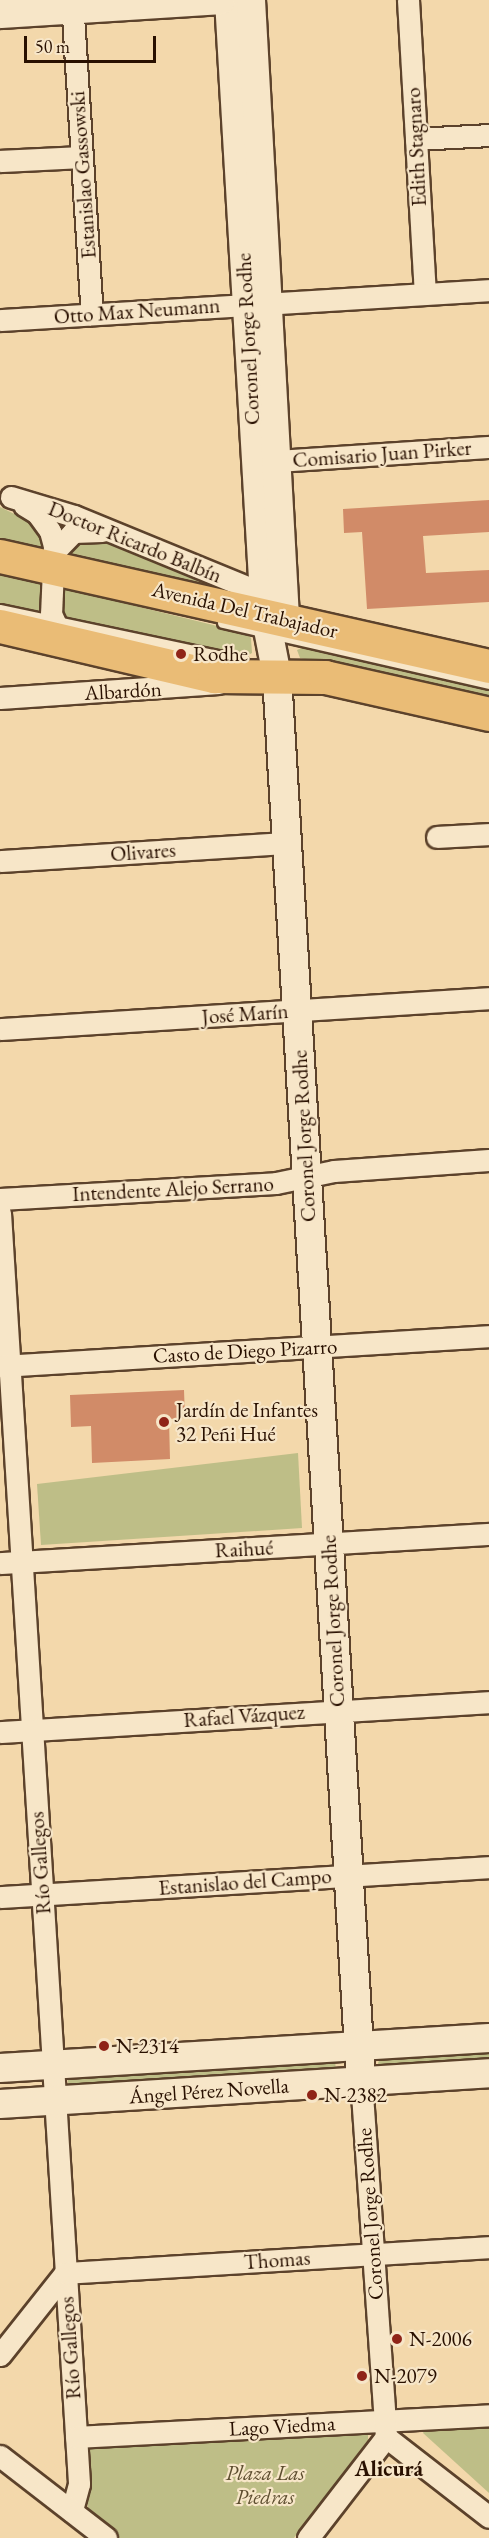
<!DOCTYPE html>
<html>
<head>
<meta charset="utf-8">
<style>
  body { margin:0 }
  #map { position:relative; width:489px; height:2538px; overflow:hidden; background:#f3d8ab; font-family:"EB Garamond",serif }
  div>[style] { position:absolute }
  .green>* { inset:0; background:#bebe87 }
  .building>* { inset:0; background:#d18b68 }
  .roads { filter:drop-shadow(2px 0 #5c422b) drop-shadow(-2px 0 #5c422b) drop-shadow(0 2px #5c422b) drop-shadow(0 -2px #5c422b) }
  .lane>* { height:10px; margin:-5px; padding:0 5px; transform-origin:5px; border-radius:5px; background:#f7e6c8 }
  .street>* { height:21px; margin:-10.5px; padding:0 10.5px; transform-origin:10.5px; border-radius:10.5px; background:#f7e6c8 }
  .secondary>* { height:28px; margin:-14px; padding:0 14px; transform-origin:14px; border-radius:14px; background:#f7e6c8 }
  .primary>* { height:33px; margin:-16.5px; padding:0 16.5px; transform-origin:16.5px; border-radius:16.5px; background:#eabc76 }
  .dots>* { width:16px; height:16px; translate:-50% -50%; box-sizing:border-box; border:3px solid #f7e6c8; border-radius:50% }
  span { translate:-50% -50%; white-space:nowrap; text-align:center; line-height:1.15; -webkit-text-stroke:4.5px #f7e6c8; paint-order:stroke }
  .street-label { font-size:21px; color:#291000 }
  .poi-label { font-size:21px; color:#291000 }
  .left { translate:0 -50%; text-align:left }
  .park-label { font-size:21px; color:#5d4d2f; font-style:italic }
  .neighbourhood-label { font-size:22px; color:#291000; font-weight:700 }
  .scale { position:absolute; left:24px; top:36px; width:132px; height:27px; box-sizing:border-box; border:3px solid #291000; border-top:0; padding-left:8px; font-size:18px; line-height:21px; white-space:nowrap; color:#291000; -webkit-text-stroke:4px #f7e6c8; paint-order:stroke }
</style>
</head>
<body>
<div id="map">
  <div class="green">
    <i style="clip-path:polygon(0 507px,37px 525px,48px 552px,0 549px)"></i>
    <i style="clip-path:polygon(100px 538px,230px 588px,234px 592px,72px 565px,62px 550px,67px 543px)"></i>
    <i style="clip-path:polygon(0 573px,40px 583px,43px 588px,41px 612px,0 605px)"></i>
    <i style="clip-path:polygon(62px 588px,246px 633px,251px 638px,252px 653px,245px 657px,60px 617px)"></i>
    <i style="clip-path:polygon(304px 647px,489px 688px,489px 698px,300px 658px,297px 650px)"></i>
    <i style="clip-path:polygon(298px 1453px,302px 1528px,41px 1545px,37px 1484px)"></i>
    <i style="clip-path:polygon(489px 2045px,489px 2067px,379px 2067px,378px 2063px,381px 2056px)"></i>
    <i style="clip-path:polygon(335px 2060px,336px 2071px,70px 2089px,68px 2082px,68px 2078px)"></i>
    <i style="clip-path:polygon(489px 2423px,489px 2493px,423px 2433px,426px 2427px)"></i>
    <i style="clip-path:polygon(368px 2430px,368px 2440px,294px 2538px,116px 2538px,88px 2512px,85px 2459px,91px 2445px)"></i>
  </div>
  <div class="building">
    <i style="clip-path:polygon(489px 500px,489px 532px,423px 536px,426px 573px,489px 570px,489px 602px,367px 609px,362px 532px,344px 533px,343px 509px)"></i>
    <i style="clip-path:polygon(184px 1390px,185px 1418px,169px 1419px,170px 1459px,92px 1463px,91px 1426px,71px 1427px,70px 1395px)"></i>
  </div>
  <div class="roads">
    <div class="lane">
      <i style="left:0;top:610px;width:248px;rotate:11.9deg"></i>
      <i style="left:223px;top:623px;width:273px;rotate:12.9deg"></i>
    </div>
    <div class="street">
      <i style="left:72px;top:0;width:315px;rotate:86.4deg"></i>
      <i style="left:408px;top:0;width:294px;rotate:86.7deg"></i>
      <i style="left:416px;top:139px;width:73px;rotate:-3.1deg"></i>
      <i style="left:0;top:161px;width:82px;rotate:-2.8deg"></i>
      <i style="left:0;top:320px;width:490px;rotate:-3.5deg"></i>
      <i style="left:276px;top:461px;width:213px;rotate:-3.8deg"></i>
      <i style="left:11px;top:497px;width:66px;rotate:16.8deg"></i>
      <i style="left:74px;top:516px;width:216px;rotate:22.3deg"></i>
      <i style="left:24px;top:505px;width:15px;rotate:32deg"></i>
      <i style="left:37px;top:513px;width:22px;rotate:54deg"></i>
      <i style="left:50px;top:531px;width:16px;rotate:75deg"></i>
      <i style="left:54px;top:546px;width:68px;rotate:92.5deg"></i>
      <i style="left:51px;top:614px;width:21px;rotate:65deg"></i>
      <i style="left:60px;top:633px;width:15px;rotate:37deg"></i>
      <i style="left:54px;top:552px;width:28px;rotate:-46deg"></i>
      <i style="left:73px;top:532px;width:29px;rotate:-2deg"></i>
      <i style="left:0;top:698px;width:219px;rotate:-3.9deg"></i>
      <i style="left:437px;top:837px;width:52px;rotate:-3.3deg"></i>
      <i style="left:0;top:861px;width:287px;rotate:-3.6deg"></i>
      <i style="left:0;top:1029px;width:490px;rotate:-3.6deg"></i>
      <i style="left:0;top:1199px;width:276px;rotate:-3.3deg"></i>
      <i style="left:276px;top:1183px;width:59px;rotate:-11.7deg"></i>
      <i style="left:334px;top:1171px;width:155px;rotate:-4.1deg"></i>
      <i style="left:0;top:1213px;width:1273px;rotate:86.44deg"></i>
      <i style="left:79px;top:2484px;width:28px;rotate:105deg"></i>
      <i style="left:0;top:1366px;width:490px;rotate:-3.5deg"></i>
      <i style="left:0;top:1563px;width:490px;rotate:-3.4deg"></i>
      <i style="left:0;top:1732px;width:490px;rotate:-3.5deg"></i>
      <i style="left:0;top:1897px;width:490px;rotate:-3.5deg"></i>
      <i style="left:0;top:2355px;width:105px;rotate:-51.6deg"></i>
      <i style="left:65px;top:2273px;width:425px;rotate:-3.5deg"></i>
      <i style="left:76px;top:2437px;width:414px;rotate:-3deg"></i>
      <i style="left:386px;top:2437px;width:130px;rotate:37.8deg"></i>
      <i style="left:0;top:2456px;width:134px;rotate:37.7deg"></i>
      <i style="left:308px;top:2538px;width:128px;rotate:-52.3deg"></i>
      <i style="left:386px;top:2437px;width:357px;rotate:-94deg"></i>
    </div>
    <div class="secondary">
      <i style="left:229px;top:0;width:615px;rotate:86.64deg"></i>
      <i style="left:265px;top:614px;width:63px;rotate:79deg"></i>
      <i style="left:277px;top:676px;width:1408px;rotate:86.58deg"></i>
      <i style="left:251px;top:0;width:619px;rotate:86.85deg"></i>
      <i style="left:0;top:14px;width:221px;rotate:-3.6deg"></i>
      <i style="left:0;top:2068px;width:490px;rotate:-3.5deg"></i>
      <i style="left:0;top:2104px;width:490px;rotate:-3.6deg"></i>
    </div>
    <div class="primary">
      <i style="left:0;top:556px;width:501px;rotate:12.68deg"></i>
      <i style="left:0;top:626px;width:220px;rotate:13.2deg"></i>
      <i style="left:214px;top:676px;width:111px;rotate:0.5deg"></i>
      <i style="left:325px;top:677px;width:168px;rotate:12.7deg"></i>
    </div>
  </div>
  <div class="dots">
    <i style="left:181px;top:654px;background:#8f2418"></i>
    <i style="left:164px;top:1422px;background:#8f2418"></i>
    <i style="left:104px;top:2046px;background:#8f2418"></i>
    <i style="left:312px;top:2095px;background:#8f2418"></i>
    <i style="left:397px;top:2339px;background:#8f2418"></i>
    <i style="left:362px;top:2376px;background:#8f2418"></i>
  </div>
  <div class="street-label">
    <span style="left:416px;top:147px;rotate:-93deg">Edith Stagnaro</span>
    <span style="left:83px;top:175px;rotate:-94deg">Estanislao Gassowski</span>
    <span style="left:137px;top:311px;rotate:-4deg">Otto Max Neumann</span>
    <span style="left:248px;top:339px;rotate:-93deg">Coronel Jorge Rodhe</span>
    <span style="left:382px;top:454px;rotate:-4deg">Comisario Juan Pirker</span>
    <span style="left:135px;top:542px;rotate:22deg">Doctor Ricardo Balbín</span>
    <span style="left:245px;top:610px;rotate:13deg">Avenida Del Trabajador</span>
    <span style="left:123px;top:691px;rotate:-3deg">Albardón</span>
    <span style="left:143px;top:852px;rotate:-4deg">Olivares</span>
    <span style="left:245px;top:1014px;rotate:-4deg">José Marín</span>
    <span style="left:304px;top:1136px;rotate:-93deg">Coronel Jorge Rodhe</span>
    <span style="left:173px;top:1189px;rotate:-3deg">Intendente Alejo Serrano</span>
    <span style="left:245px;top:1351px;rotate:-3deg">Casto de Diego Pizarro</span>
    <span style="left:244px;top:1549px;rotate:-3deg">Raihué</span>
    <span style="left:333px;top:1621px;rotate:-93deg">Coronel Jorge Rodhe</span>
    <span style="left:244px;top:1716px;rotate:-4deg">Rafael Vázquez</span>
    <span style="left:40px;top:1863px;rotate:-94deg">Río Gallegos</span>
    <span style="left:245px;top:1882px;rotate:-4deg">Estanislao del Campo</span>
    <span style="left:209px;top:2091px;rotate:-4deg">Ángel Pérez Novella</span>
    <span style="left:370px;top:2214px;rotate:-94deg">Coronel Jorge Rodhe</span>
    <span style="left:277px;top:2260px;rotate:-4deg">Thomas</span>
    <span style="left:70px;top:2348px;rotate:-94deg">Río Gallegos</span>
    <span style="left:282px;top:2426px;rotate:-3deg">Lago Viedma</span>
  </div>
  <div class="poi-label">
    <span class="left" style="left:193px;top:654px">Rodhe</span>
    <span class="left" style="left:176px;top:1422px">Jardín de Infantes<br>32 Peñi Hué</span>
    <span class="left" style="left:116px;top:2046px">N-2314</span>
    <span class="left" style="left:324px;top:2095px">N-2382</span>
    <span class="left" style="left:409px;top:2339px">N-2006</span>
    <span class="left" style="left:374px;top:2376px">N-2079</span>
  </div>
  <div class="park-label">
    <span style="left:265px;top:2485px">Plaza Las<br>Piedras</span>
  </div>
  <div class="neighbourhood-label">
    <span style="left:389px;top:2469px">Alicurá</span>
  </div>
  <div class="scale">50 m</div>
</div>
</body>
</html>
